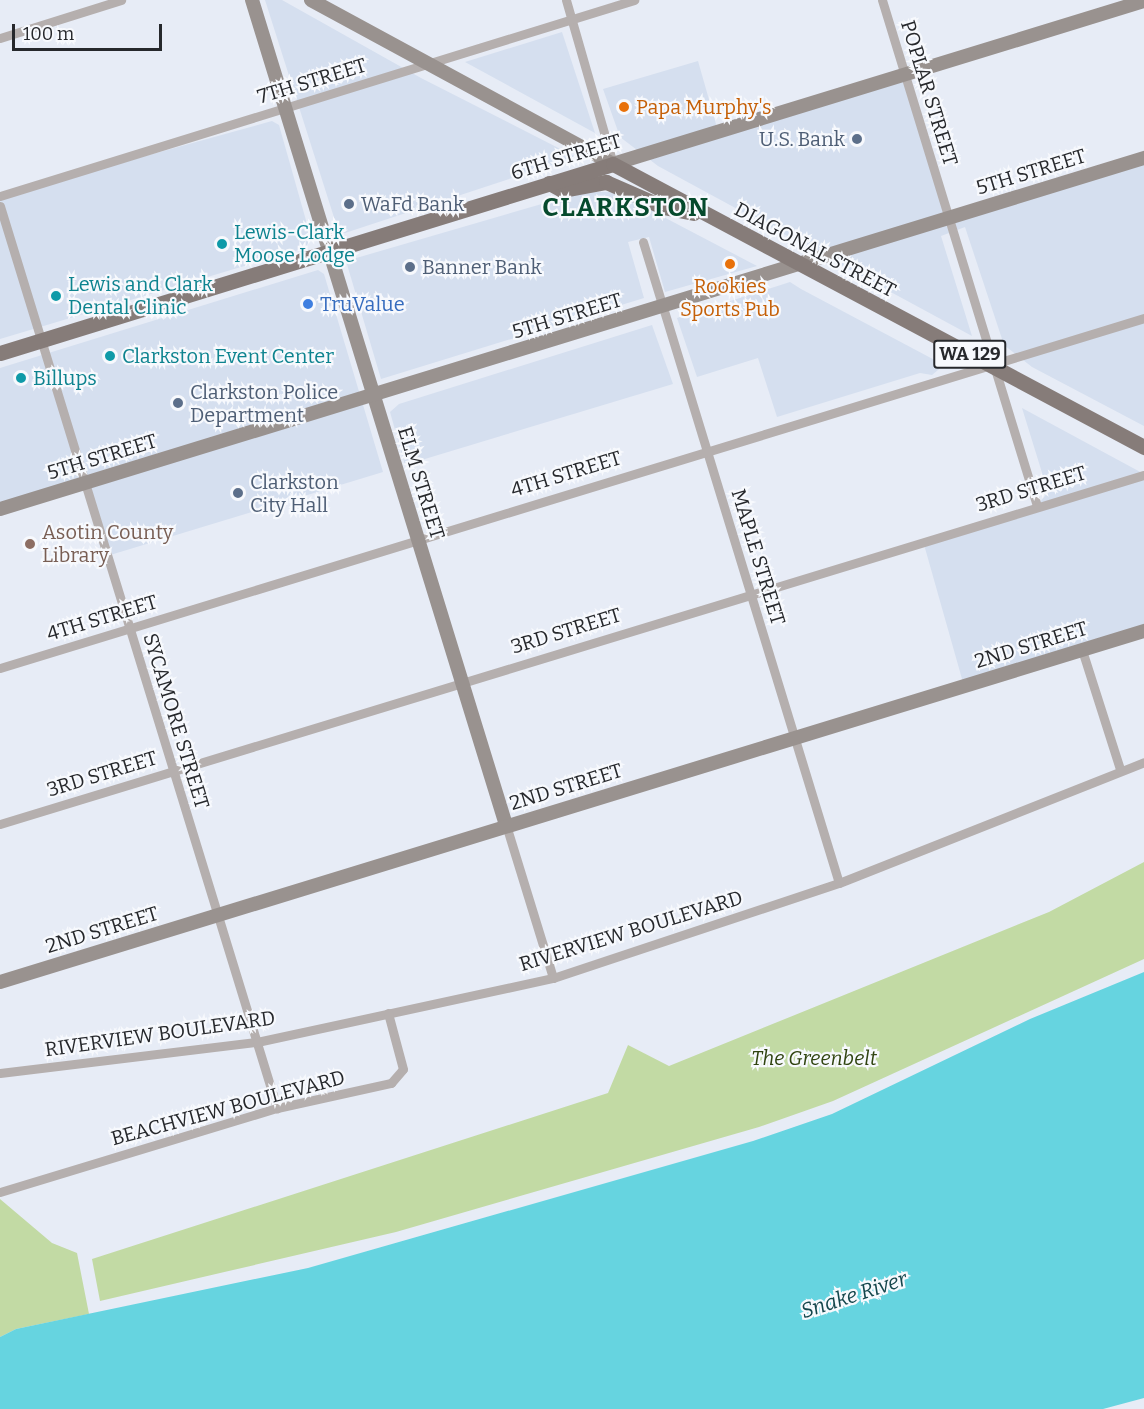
<!DOCTYPE html>
<html>
<head>
<meta charset="utf-8">
<style>
  body { margin:0 }
  #map { position:relative; width:1144px; height:1409px; overflow:hidden; background:#e7ecf6; font-family:Bitter,serif }
  div>[style] { position:absolute }
  .built>* { inset:0; background:#d5dfef }
  .green>* { inset:0; background:#c2daa4 }
  .water>* { inset:0; background:#66d4e0 }
  .street>* { height:9px; margin:-4.5px; padding:0 4.5px; transform-origin:4.5px; border-radius:4.5px; background:#b5afae }
  .secondary>* { height:14px; margin:-7px; padding:0 7px; transform-origin:7px; border-radius:7px; background:#99928f }
  .primary>* { height:15px; margin:-7.5px; padding:0 7.5px; transform-origin:7.5px; border-radius:7.5px; background:#867c79 }
  .dots>* { width:16px; height:16px; translate:-50% -50%; box-sizing:border-box; border:3px solid #f7f9fd; border-radius:50% }
  span { translate:-50% -50%; white-space:nowrap; text-align:center; line-height:1.15; -webkit-text-stroke:4.5px #f7f9fd; paint-order:stroke }
  .shield-label span { padding:2px 4px; background:#f7f9fd; border:2px solid; border-radius:4px; -webkit-text-stroke-width:0 }
  .shield-label { font-size:18px; color:#26282c; font-weight:700 }
  .street-label { font-size:20px; color:#26282c }
  .food-label { font-size:20px; color:#c56008 }
  .left { translate:0 -50%; text-align:left }
  .service-label { font-size:20px; color:#4e5e75 }
  .right { translate:-100% -50%; text-align:right }
  .culture-label { font-size:20px; color:#0d838f }
  .shop-label { font-size:20px; color:#366cbe }
  .education-label { font-size:20px; color:#785e54 }
  .park-label { font-size:20px; color:#304410; font-style:italic }
  .water-label { font-size:21px; color:#14464c; font-style:italic }
  .district-label { font-size:26px; color:#064a2d; font-weight:700; letter-spacing:1.5px }
  .scale { position:absolute; left:12px; top:24px; width:150px; height:27px; box-sizing:border-box; border:3px solid #26282c; border-top:0; padding-left:8px; font-size:18px; line-height:21px; white-space:nowrap; color:#26282c; -webkit-text-stroke:4px #f7f9fd; paint-order:stroke }
</style>
</head>
<body>
<div id="map">
  <div class="built">
    <i style="clip-path:polygon(265px 0,282px 0,421px 78px,576px 157px,345px 233px,338px 230px)"></i>
    <i style="clip-path:polygon(562px 32px,595px 133px,465px 62px)"></i>
    <i style="clip-path:polygon(698px 61px,718px 131px,904px 74px,950px 217px,1144px 158px,1144px 426px,1032px 367px,1004px 345px,965px 227px,941px 236px,972px 336px,658px 166px,620px 137px,603px 89px)"></i>
    <i style="clip-path:polygon(272px 121px,279px 125px,311px 238px,305px 248px,0 339px,0 196px)"></i>
    <i style="clip-path:polygon(583px 192px,616px 192px,757px 266px,665px 292px,649px 237px,628px 242px,644px 298px,381px 379px,346px 261px)"></i>
    <i style="clip-path:polygon(318px 270px,324px 274px,383px 472px,107px 556px,85px 483px,0 509px,0 368px)"></i>
    <i style="clip-path:polygon(790px 282px,801px 289px,944px 365px,932px 375px,920px 373px,777px 417px,758px 358px,697px 377px,677px 318px)"></i>
    <i style="clip-path:polygon(652px 325px,673px 384px,405px 465px,390px 412px,399px 404px)"></i>
    <i style="clip-path:polygon(1022px 408px,1144px 474px,1144px 631px,964px 686px,923px 541px,1037px 506px,1048px 492px)"></i>
  </div>
  <div class="green">
    <i style="clip-path:polygon(1144px 862px,1144px 959px,833px 1101px,759px 1127px,396px 1232px,100px 1301px,92px 1259px,608px 1093px,628px 1045px,669px 1066px,1049px 912px)"></i>
    <i style="clip-path:polygon(0 1199px,52px 1243px,77px 1253px,89px 1314px,16px 1329px,0 1337px)"></i>
  </div>
  <div class="water">
    <i style="clip-path:polygon(1144px 972px,1144px 1398px,1103px 1409px,0 1409px,0 1337px,16px 1329px,308px 1268px,753px 1141px,832px 1114px,1030px 1019px)"></i>
  </div>
  <div class="street">
    <i style="left:566px;top:0;width:171px;rotate:74deg"></i>
    <i style="left:882px;top:0;width:529px;rotate:72.97deg"></i>
    <i style="left:0;top:38px;width:127px;rotate:-17.4deg"></i>
    <i style="left:0;top:196px;width:664px;rotate:-17.18deg"></i>
    <i style="left:0;top:206px;width:944px;rotate:72.93deg"></i>
    <i style="left:643px;top:242px;width:670px;rotate:73deg"></i>
    <i style="left:1082px;top:650px;width:125px;rotate:72.3deg"></i>
    <i style="left:0;top:668px;width:1196px;rotate:-17.01deg"></i>
    <i style="left:0;top:824px;width:1196px;rotate:-16.97deg"></i>
    <i style="left:506px;top:825px;width:160px;rotate:72.9deg"></i>
    <i style="left:0;top:1073px;width:259px;rotate:-6.9deg"></i>
    <i style="left:257px;top:1042px;width:303px;rotate:-12.2deg"></i>
    <i style="left:553px;top:978px;width:301px;rotate:-18.4deg"></i>
    <i style="left:839px;top:883px;width:328px;rotate:-21.6deg"></i>
    <i style="left:0;top:1192px;width:289px;rotate:-16.9deg"></i>
    <i style="left:277px;top:1108px;width:117px;rotate:-12.4deg"></i>
    <i style="left:391px;top:1083px;width:18px;rotate:-49deg"></i>
    <i style="left:403px;top:1069px;width:58px;rotate:-105deg"></i>
  </div>
  <div class="secondary">
    <i style="left:252px;top:0;width:863px;rotate:72.89deg"></i>
    <i style="left:311px;top:0;width:344px;rotate:28.5deg"></i>
    <i style="left:613px;top:164px;width:555px;rotate:-17.06deg"></i>
    <i style="left:0;top:509px;width:1197px;rotate:-17.06deg"></i>
    <i style="left:0;top:982px;width:1197px;rotate:-17.06deg"></i>
  </div>
  <div class="primary">
    <i style="left:549px;top:183px;width:15px;rotate:28deg"></i>
    <i style="left:562px;top:190px;width:45px;rotate:-10.3deg"></i>
    <i style="left:606px;top:182px;width:62px;rotate:23.7deg"></i>
    <i style="left:663px;top:207px;width:31px;rotate:11deg"></i>
    <i style="left:0;top:353px;width:641px;rotate:-17.14deg"></i>
    <i style="left:613px;top:164px;width:602px;rotate:28.06deg"></i>
  </div>
  <div class="dots">
    <i style="left:624px;top:107px;background:#e8710a"></i>
    <i style="left:857px;top:139px;background:#5c6f8a"></i>
    <i style="left:349px;top:204px;background:#5c6f8a"></i>
    <i style="left:222px;top:244px;background:#0f9aa8"></i>
    <i style="left:730px;top:264px;background:#e8710a"></i>
    <i style="left:410px;top:267px;background:#5c6f8a"></i>
    <i style="left:56px;top:296px;background:#0f9aa8"></i>
    <i style="left:308px;top:304px;background:#3f7fe0"></i>
    <i style="left:110px;top:356px;background:#0f9aa8"></i>
    <i style="left:21px;top:378px;background:#0f9aa8"></i>
    <i style="left:178px;top:403px;background:#5c6f8a"></i>
    <i style="left:238px;top:493px;background:#5c6f8a"></i>
    <i style="left:30px;top:544px;background:#8d6e63"></i>
  </div>
  <div class="shield-label">
    <span style="left:970px;top:354px">WA 129</span>
  </div>
  <div class="street-label">
    <span style="left:312px;top:81px;rotate:-17deg">7TH STREET</span>
    <span style="left:929px;top:93px;rotate:73deg">POPLAR STREET</span>
    <span style="left:566px;top:157px;rotate:-17deg">6TH STREET</span>
    <span style="left:1031px;top:172px;rotate:-17deg">5TH STREET</span>
    <span style="left:815px;top:250px;rotate:28deg">DIAGONAL STREET</span>
    <span style="left:567px;top:316px;rotate:-17deg">5TH STREET</span>
    <span style="left:102px;top:457px;rotate:-17deg">5TH STREET</span>
    <span style="left:566px;top:474px;rotate:-17deg">4TH STREET</span>
    <span style="left:421px;top:483px;rotate:73deg">ELM STREET</span>
    <span style="left:1031px;top:489px;rotate:-17deg">3RD STREET</span>
    <span style="left:758px;top:557px;rotate:73deg">MAPLE STREET</span>
    <span style="left:102px;top:618px;rotate:-17deg">4TH STREET</span>
    <span style="left:566px;top:631px;rotate:-17deg">3RD STREET</span>
    <span style="left:1031px;top:645px;rotate:-17deg">2ND STREET</span>
    <span style="left:176px;top:721px;rotate:73deg">SYCAMORE STREET</span>
    <span style="left:102px;top:774px;rotate:-17deg">3RD STREET</span>
    <span style="left:566px;top:787px;rotate:-17deg">2ND STREET</span>
    <span style="left:102px;top:930px;rotate:-17deg">2ND STREET</span>
    <span style="left:631px;top:931px;rotate:-17deg">RIVERVIEW BOULEVARD</span>
    <span style="left:160px;top:1034px;rotate:-8deg">RIVERVIEW BOULEVARD</span>
    <span style="left:228px;top:1108px;rotate:-15deg">BEACHVIEW BOULEVARD</span>
  </div>
  <div class="food-label">
    <span class="left" style="left:636px;top:107px">Papa Murphy's</span>
    <span style="left:730px;top:298px">Rookies<br>Sports Pub</span>
  </div>
  <div class="service-label">
    <span class="right" style="left:845px;top:139px">U.S. Bank</span>
    <span class="left" style="left:361px;top:204px">WaFd Bank</span>
    <span class="left" style="left:422px;top:267px">Banner Bank</span>
    <span class="left" style="left:190px;top:404px">Clarkston Police<br>Department</span>
    <span class="left" style="left:250px;top:494px">Clarkston<br>City Hall</span>
  </div>
  <div class="culture-label">
    <span class="left" style="left:234px;top:244px">Lewis-Clark<br>Moose Lodge</span>
    <span class="left" style="left:68px;top:296px">Lewis and Clark<br>Dental Clinic</span>
    <span class="left" style="left:122px;top:356px">Clarkston Event Center</span>
    <span class="left" style="left:33px;top:378px">Billups</span>
  </div>
  <div class="shop-label">
    <span class="left" style="left:320px;top:304px">TruValue</span>
  </div>
  <div class="education-label">
    <span class="left" style="left:42px;top:544px">Asotin County<br>Library</span>
  </div>
  <div class="park-label">
    <span style="left:814px;top:1058px">The Greenbelt</span>
  </div>
  <div class="water-label">
    <span style="left:854px;top:1295px;rotate:-18deg">Snake River</span>
  </div>
  <div class="district-label">
    <span style="left:626px;top:208px">CLARKSTON</span>
  </div>
  <div class="scale">100 m</div>
</div>
</body>
</html>
